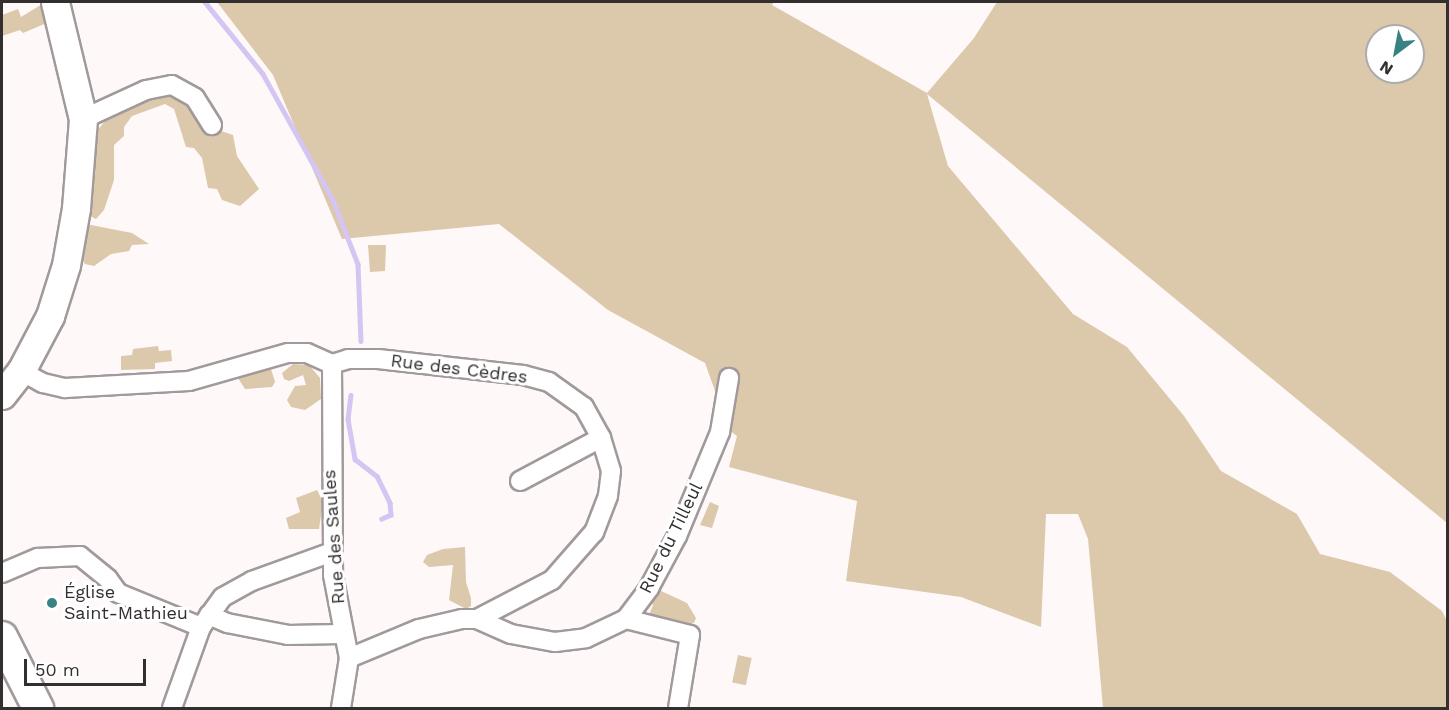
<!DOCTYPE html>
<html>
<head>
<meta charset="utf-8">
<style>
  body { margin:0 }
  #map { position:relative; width:1449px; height:710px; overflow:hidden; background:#fef8f9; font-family:"Work Sans",sans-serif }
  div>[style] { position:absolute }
  .green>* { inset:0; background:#dcc8ab; transform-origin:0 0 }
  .stream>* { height:4.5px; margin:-2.25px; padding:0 2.25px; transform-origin:2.25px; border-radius:2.25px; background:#d5c5f3 }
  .roads { filter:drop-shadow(2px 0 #a1999a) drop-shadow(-2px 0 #a1999a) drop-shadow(0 2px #a1999a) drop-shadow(0 -2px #a1999a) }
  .street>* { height:18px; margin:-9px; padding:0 9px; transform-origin:9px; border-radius:9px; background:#fff }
  .secondary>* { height:27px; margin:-13.5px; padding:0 13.5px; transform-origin:13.5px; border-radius:13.5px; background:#fff }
  .primary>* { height:30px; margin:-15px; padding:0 15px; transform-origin:15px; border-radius:15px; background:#fff }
  .dots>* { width:16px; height:16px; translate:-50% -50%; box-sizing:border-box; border:3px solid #fff; border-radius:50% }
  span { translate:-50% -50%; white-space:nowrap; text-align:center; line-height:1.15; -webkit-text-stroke:6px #fff; paint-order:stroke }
  .street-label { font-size:18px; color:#322f2f }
  .poi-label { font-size:18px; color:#322f2f }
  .left { translate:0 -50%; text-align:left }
  .frame { position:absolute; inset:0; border:3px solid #322f2f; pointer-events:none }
  .north { position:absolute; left:1365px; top:24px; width:60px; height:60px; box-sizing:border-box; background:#fff; border:2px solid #adacac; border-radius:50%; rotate:212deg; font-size:16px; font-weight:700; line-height:24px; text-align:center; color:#322f2f }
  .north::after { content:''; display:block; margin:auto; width:21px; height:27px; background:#398283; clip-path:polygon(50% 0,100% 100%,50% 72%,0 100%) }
  .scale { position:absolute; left:24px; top:659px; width:122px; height:27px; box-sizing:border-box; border:3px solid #322f2f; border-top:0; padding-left:8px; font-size:18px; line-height:21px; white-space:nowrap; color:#322f2f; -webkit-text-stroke:4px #fff; paint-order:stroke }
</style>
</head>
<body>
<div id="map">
  <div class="green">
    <i style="clip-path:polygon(evenodd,217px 2px,774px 2px,772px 5px,927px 93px,974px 38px,997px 2px,1447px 2px,1447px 523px,927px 94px,948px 166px,1073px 314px,1127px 347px,1184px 416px,1221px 471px,1297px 514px,1320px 554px,1390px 572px,1442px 611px,1447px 621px,1447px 708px,1103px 708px,1088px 539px,1078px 514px,1046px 514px,1041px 627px,961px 597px,846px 581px,857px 501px,729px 467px,737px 436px,729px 430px,705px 363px,608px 310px,499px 224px,342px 239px,273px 75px,217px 2px,1377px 36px,1413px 36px,1413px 72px,1377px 72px,1377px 36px)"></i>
    <i style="clip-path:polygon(44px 3px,49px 22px,23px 33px,20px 30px,2px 36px,2px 15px,18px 9px,21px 17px)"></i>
    <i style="clip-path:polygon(158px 90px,182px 96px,200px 114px,210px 137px,221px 131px,233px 135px,237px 156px,259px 189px,240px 206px,222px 200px,217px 189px,208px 188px,202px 158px,194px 148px,186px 147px,174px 109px,165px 104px,132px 116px,124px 127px,124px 136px,114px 145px,114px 180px,104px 210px,96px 219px,86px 214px,90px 153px,96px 132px,110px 115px)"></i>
    <i style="clip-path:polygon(91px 225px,132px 233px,149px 244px,132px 245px,129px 251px,111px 254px,94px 266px,85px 264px,81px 258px,85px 226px)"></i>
    <i style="clip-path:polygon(368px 245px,386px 245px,385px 271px,370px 272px)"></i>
    <i style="clip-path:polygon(158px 346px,159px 351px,171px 350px,172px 361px,155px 363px,155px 369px,121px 370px,121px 356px,132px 355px,133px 349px)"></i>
    <i style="clip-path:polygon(293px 364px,309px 365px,320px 378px,321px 399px,305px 410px,291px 407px,287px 400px,295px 386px,306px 385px,303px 375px,289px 381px,284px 379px,282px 373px)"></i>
    <i style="clip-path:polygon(262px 365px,271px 369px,275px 382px,272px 387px,245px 389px,238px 378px,241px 372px)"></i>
    <i style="clip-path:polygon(317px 490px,323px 502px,319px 529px,289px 529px,286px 518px,300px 512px,296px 498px)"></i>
    <i style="clip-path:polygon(710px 502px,719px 506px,712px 528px,700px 525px)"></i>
    <i style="clip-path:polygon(465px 547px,466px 582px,471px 598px,471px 606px,466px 609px,449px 600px,453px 565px,429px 567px,423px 562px,427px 555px,443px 549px)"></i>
    <i style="clip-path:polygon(659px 590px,687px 603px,696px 618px,694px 623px,682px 626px,649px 615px,653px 605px,649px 597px)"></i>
    <i style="left:738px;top:655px;width:14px;height:28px;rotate:12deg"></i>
  </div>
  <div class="stream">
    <i style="left:205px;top:2px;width:92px;rotate:51.1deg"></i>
    <i style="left:263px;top:74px;width:144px;rotate:60.9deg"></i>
    <i style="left:333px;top:200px;width:69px;rotate:68.7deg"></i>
    <i style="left:358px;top:264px;width:77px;rotate:87.8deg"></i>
    <i style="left:351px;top:395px;width:24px;rotate:97deg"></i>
    <i style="left:348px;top:419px;width:41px;rotate:80.1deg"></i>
    <i style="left:355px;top:459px;width:28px;rotate:38deg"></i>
    <i style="left:377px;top:476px;width:30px;rotate:64deg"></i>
    <i style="left:390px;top:503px;width:12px;rotate:85deg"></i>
    <i style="left:391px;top:515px;width:10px;rotate:156deg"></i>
  </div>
  <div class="roads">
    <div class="street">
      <i style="left:83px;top:119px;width:69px;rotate:-24.7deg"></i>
      <i style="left:146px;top:90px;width:26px;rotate:-11deg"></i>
      <i style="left:172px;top:85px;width:26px;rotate:29deg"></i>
      <i style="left:195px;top:98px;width:32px;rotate:58deg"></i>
      <i style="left:332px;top:364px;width:17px;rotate:-17deg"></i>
      <i style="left:348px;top:359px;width:30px"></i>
      <i style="left:378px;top:359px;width:146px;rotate:6.3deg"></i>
      <i style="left:523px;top:375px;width:27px;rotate:15deg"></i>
      <i style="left:549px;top:382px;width:43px;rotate:35.5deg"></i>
      <i style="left:584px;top:407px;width:35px;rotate:61deg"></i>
      <i style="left:601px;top:438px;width:34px;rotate:73deg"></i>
      <i style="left:611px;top:471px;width:25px;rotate:97deg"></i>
      <i style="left:608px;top:496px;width:39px;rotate:111deg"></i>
      <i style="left:594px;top:532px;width:64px;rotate:131.2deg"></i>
      <i style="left:552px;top:580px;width:85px;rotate:152.5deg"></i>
      <i style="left:332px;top:364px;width:211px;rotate:89.7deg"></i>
      <i style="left:333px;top:575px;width:85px;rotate:79.1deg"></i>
      <i style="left:349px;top:658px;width:51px;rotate:99.1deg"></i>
      <i style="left:21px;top:371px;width:25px;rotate:29deg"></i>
      <i style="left:43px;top:383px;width:23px;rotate:13deg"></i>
      <i style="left:65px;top:388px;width:124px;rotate:-3.2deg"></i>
      <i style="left:189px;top:381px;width:103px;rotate:-15.8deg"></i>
      <i style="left:288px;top:353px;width:19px"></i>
      <i style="left:307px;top:353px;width:27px;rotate:24deg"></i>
      <i style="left:520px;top:481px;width:92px;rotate:-28deg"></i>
      <i style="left:2px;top:573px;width:39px;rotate:-23deg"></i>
      <i style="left:38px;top:558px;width:42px;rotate:-2.7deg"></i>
      <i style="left:80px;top:556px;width:36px;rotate:39deg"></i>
      <i style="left:108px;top:579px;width:17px;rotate:54deg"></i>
      <i style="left:118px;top:593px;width:90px;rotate:22.3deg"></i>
      <i style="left:209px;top:615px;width:20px;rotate:24deg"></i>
      <i style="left:227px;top:623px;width:62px;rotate:11.1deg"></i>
      <i style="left:288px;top:635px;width:54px;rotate:-1.1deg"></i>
      <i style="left:626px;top:619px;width:66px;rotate:14deg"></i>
      <i style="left:690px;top:635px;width:74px;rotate:99.3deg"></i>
      <i style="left:349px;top:658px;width:76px;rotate:-22.5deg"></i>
      <i style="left:419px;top:629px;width:44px;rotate:-13.1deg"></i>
      <i style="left:462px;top:619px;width:15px"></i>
      <i style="left:477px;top:619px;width:37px;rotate:24deg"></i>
      <i style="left:511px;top:634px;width:45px;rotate:10.3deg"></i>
      <i style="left:555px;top:642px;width:31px;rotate:-7deg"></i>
      <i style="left:586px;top:638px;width:44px;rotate:-25.4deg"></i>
      <i style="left:626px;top:619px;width:39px;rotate:-53deg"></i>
      <i style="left:649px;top:588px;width:59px;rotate:-61.7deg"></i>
      <i style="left:677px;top:536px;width:113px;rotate:-67.5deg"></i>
      <i style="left:720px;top:432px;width:55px;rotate:-80.5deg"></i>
      <i style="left:172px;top:708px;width:86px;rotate:-70.3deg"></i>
      <i style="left:201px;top:627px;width:37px;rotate:-54deg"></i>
      <i style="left:223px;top:597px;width:33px;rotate:-29deg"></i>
      <i style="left:252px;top:581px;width:85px;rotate:-19.9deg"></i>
    </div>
    <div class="secondary">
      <i style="left:2px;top:395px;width:31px;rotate:-52deg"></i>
      <i style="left:21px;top:371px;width:62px;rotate:-62.2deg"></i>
      <i style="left:50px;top:316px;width:53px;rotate:-72.6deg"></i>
      <i style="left:66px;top:265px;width:58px;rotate:-80deg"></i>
      <i style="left:76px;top:208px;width:89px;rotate:-85.5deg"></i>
      <i style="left:83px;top:119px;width:120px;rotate:-103.5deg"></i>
    </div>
    <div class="primary">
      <i style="left:2px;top:637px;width:80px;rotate:63.1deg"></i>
    </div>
  </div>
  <div class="dots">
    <i style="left:52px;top:603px;background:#398283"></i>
  </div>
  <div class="street-label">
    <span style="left:459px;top:369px;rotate:7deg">Rue des Cèdres</span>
    <span style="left:334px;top:537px;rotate:-94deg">Rue des Saules</span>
    <span style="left:671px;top:538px;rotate:-64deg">Rue du Tilleul</span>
  </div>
  <div class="poi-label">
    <span class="left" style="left:64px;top:603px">Église<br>Saint-Mathieu</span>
  </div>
  <div class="frame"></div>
  <div class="north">N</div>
  <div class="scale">50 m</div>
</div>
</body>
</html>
